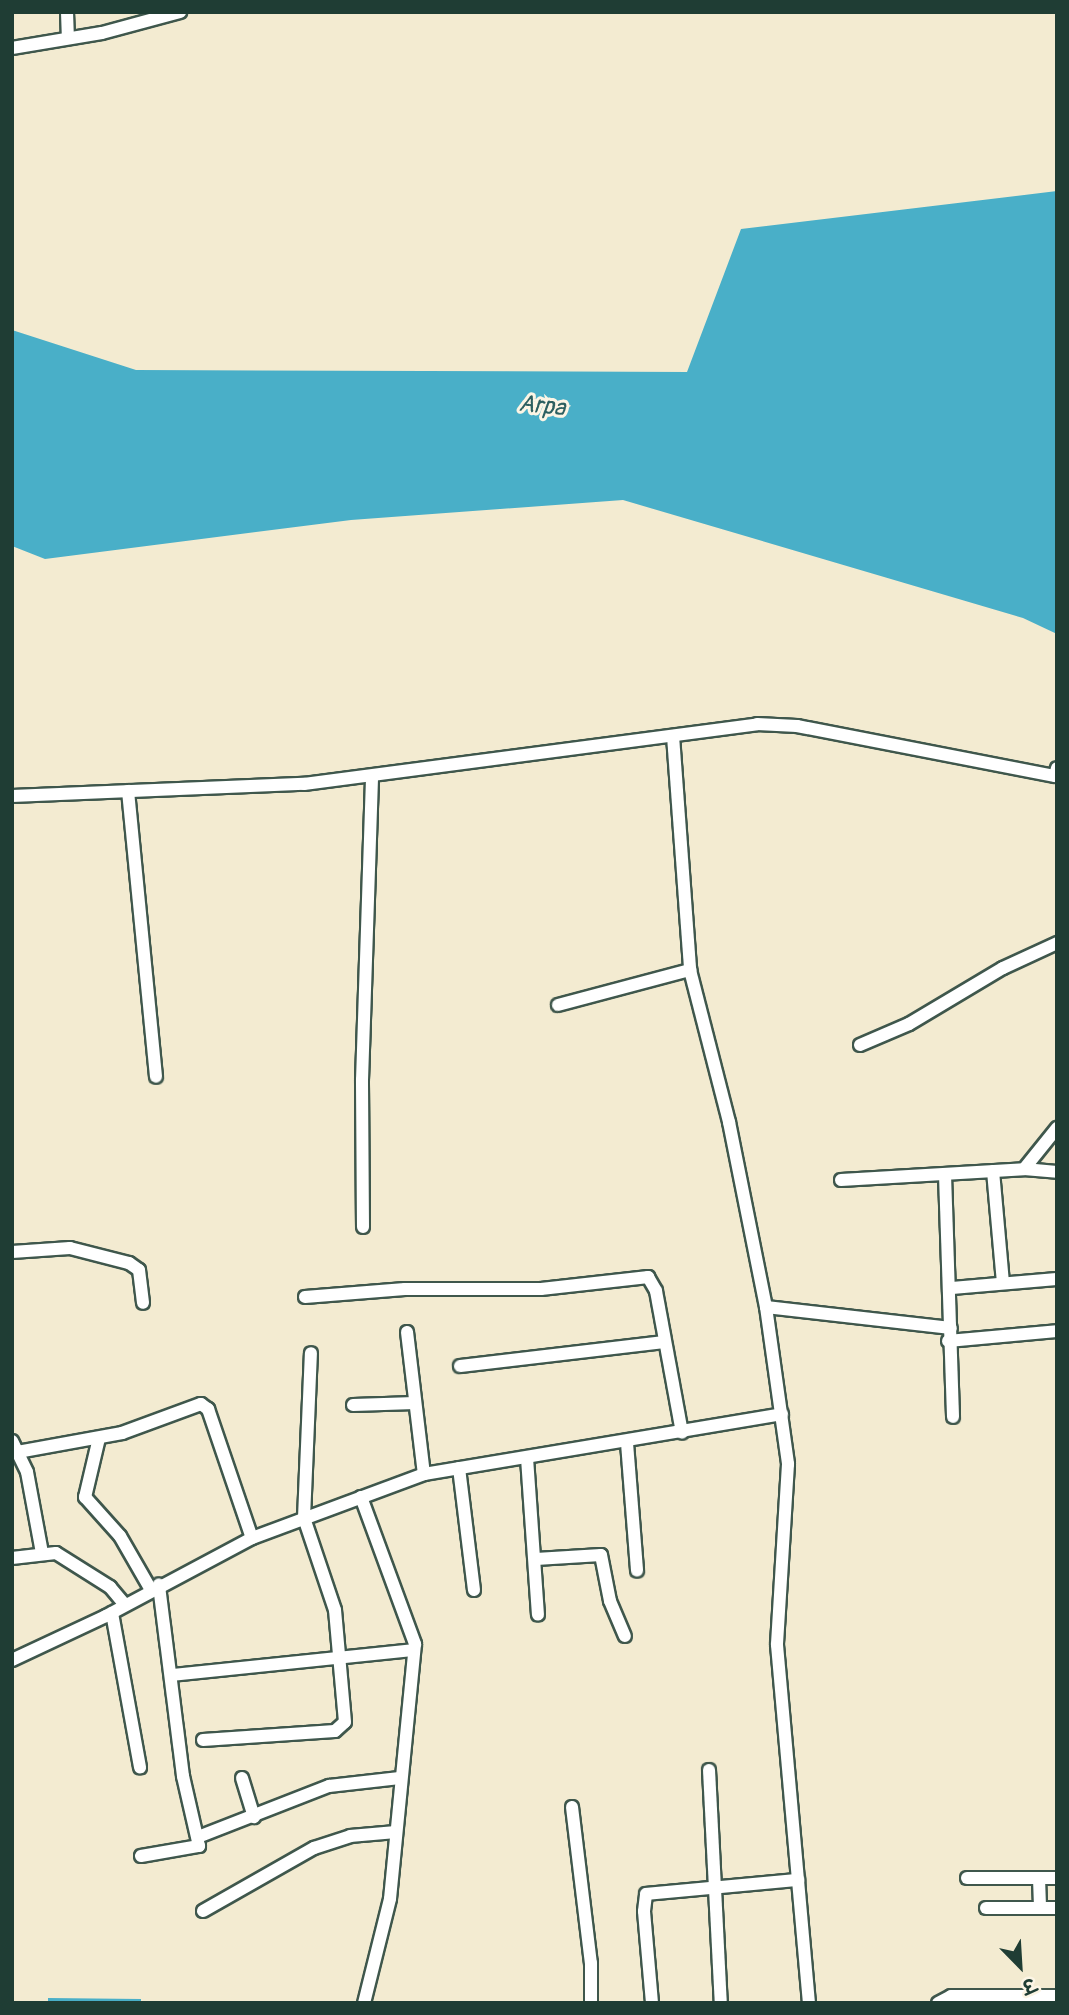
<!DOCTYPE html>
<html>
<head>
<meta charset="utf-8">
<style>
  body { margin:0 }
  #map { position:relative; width:1069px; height:2015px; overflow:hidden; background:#f3ebd1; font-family:Pangolin,"Playpen Sans Deva",sans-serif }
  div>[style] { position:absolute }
  .water>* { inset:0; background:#49afc8 }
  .roads { filter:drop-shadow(2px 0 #3f574c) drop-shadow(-2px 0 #3f574c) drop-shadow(0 2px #3f574c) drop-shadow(0 -2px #3f574c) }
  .minor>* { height:12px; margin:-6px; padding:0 6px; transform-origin:6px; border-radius:6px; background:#fff }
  span { translate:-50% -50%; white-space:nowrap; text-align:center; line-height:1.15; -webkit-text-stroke:6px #fcf5e5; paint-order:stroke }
  .water-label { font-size:24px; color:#2c5f60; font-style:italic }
  .frame { position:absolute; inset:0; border:14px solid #1f3d34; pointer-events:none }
  .north { position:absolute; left:985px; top:1931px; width:70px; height:70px; -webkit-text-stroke:5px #fcf5e5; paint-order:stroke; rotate:156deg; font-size:19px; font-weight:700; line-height:28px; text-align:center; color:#1f3d34 }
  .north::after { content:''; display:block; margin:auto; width:24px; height:32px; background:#1f3d34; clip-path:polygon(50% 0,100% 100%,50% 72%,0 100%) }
</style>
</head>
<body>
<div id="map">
  <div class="water">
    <i style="clip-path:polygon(1057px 191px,1057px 634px,1023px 618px,623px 500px,351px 520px,45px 559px,12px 546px,12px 330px,136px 370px,687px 372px,741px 229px)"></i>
    <i style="clip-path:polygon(48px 1998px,141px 1999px,141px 2003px,48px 2003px)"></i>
  </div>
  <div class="roads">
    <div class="minor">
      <i style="left:67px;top:12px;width:26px;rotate:88deg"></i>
      <i style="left:12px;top:48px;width:91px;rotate:-9.5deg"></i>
      <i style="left:102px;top:33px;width:81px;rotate:-15.1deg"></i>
      <i style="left:673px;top:736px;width:235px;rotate:85.8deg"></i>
      <i style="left:690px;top:970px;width:157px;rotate:75.6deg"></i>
      <i style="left:729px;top:1122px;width:189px;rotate:78.7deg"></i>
      <i style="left:766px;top:1307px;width:159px;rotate:82deg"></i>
      <i style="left:788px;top:1464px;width:181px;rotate:93.5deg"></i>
      <i style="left:777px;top:1645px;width:359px;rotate:84.9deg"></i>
      <i style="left:128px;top:791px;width:287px;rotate:84.4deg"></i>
      <i style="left:12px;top:796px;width:292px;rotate:-2.4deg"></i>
      <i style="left:304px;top:784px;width:457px;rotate:-7.5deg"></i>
      <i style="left:757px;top:724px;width:40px;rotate:2.9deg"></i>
      <i style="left:797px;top:726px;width:263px;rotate:11deg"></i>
      <i style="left:1055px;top:776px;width:8px;rotate:-76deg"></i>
      <i style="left:558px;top:1005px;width:137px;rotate:-14.9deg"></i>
      <i style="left:860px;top:1045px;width:53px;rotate:-23.2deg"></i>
      <i style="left:909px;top:1024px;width:109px;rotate:-30.8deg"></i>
      <i style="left:1003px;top:968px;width:60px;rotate:-24.8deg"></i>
      <i style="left:1024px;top:1169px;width:53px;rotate:-51.2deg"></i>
      <i style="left:993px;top:1171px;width:112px;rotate:84.9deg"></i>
      <i style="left:945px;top:1175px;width:242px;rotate:88.1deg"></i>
      <i style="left:841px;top:1180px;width:183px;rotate:-3.4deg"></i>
      <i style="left:1024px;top:1169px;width:33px;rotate:5deg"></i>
      <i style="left:363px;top:1227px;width:147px;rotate:-90.4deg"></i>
      <i style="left:362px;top:1080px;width:303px;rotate:-88.1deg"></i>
      <i style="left:12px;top:1252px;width:58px;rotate:-3.9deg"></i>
      <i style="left:70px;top:1248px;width:61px;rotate:14.3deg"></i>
      <i style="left:129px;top:1263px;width:12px;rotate:35deg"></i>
      <i style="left:139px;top:1270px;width:33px;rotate:83deg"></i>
      <i style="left:952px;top:1288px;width:105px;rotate:-4.9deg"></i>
      <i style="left:305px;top:1297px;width:100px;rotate:-4.6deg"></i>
      <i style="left:405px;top:1289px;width:136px"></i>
      <i style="left:541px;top:1289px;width:108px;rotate:-6.4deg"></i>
      <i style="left:648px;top:1277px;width:16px;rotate:60deg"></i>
      <i style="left:656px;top:1291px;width:144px;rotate:79.6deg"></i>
      <i style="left:766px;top:1307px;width:186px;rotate:6.5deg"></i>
      <i style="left:407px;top:1332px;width:143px;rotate:83.2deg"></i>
      <i style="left:948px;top:1341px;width:109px;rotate:-5.2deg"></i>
      <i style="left:460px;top:1366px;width:206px;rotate:-6.7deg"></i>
      <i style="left:353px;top:1405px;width:62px;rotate:-1.8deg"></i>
      <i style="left:99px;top:1438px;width:61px;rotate:103.3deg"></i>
      <i style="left:85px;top:1497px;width:52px;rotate:48.1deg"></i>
      <i style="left:120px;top:1536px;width:62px;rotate:60.1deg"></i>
      <i style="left:12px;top:1441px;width:34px;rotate:64deg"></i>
      <i style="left:27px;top:1472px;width:82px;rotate:79.5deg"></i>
      <i style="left:627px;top:1443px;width:128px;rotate:85.5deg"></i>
      <i style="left:12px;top:1453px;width:112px;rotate:-10.3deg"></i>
      <i style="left:122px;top:1433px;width:84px;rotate:-20.2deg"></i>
      <i style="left:201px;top:1404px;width:9px;rotate:36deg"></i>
      <i style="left:208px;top:1409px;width:136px;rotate:71.2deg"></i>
      <i style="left:527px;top:1458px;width:157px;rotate:86deg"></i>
      <i style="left:459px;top:1468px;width:123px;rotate:83deg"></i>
      <i style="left:361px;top:1497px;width:157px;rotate:69.8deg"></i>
      <i style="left:415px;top:1644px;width:256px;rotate:95.6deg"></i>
      <i style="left:390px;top:1899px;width:107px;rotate:104deg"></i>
      <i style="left:12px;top:1558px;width:44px;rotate:-6.5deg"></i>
      <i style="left:56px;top:1553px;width:64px;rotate:32.2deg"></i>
      <i style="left:110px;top:1587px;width:23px;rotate:50deg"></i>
      <i style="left:536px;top:1559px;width:65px;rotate:-3.5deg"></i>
      <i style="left:601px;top:1555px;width:47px;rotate:78.9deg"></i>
      <i style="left:610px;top:1601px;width:38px;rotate:67deg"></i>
      <i style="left:112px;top:1613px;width:157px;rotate:79.7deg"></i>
      <i style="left:12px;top:1660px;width:104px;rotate:-25.1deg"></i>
      <i style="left:106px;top:1616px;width:166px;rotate:-28.1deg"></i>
      <i style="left:252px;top:1538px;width:184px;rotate:-20.4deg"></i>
      <i style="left:424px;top:1474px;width:363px;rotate:-9.5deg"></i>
      <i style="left:172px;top:1675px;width:243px;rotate:-5.9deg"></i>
      <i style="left:203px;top:1740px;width:132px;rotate:-3.9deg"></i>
      <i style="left:335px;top:1731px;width:13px;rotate:-42deg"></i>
      <i style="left:345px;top:1722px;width:112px;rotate:-95.1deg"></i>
      <i style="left:335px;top:1610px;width:97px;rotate:-108.6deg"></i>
      <i style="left:304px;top:1518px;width:165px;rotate:-87.6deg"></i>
      <i style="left:709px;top:1770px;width:233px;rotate:87.1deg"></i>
      <i style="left:242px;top:1778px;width:41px;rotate:72.9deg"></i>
      <i style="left:572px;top:1807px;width:157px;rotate:83.1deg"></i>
      <i style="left:591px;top:1963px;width:40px;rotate:90deg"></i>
      <i style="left:198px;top:1837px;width:141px;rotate:-21.3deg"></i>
      <i style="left:329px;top:1786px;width:71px;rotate:-6.4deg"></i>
      <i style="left:141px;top:1856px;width:59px;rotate:-9.8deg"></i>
      <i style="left:199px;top:1846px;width:72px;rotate:-102.9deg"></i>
      <i style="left:183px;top:1776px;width:193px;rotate:-97.2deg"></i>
      <i style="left:967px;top:1878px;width:90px"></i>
      <i style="left:1039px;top:1878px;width:30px;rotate:88deg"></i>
      <i style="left:986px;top:1908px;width:71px"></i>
      <i style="left:203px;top:1911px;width:128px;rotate:-29.6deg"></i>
      <i style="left:314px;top:1848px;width:38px;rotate:-18deg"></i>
      <i style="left:350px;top:1836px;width:46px;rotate:-5deg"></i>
      <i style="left:652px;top:2003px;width:92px;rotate:-95deg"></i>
      <i style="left:644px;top:1911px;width:17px;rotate:-83deg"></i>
      <i style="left:646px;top:1894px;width:153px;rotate:-5.3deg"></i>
      <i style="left:938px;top:2003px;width:15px;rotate:-28deg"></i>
      <i style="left:951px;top:1996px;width:106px"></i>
    </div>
  </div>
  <div class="water-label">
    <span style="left:542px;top:406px;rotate:6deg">Arpa</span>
  </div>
  <div class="frame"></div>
  <div class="north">उ</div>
</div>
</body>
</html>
